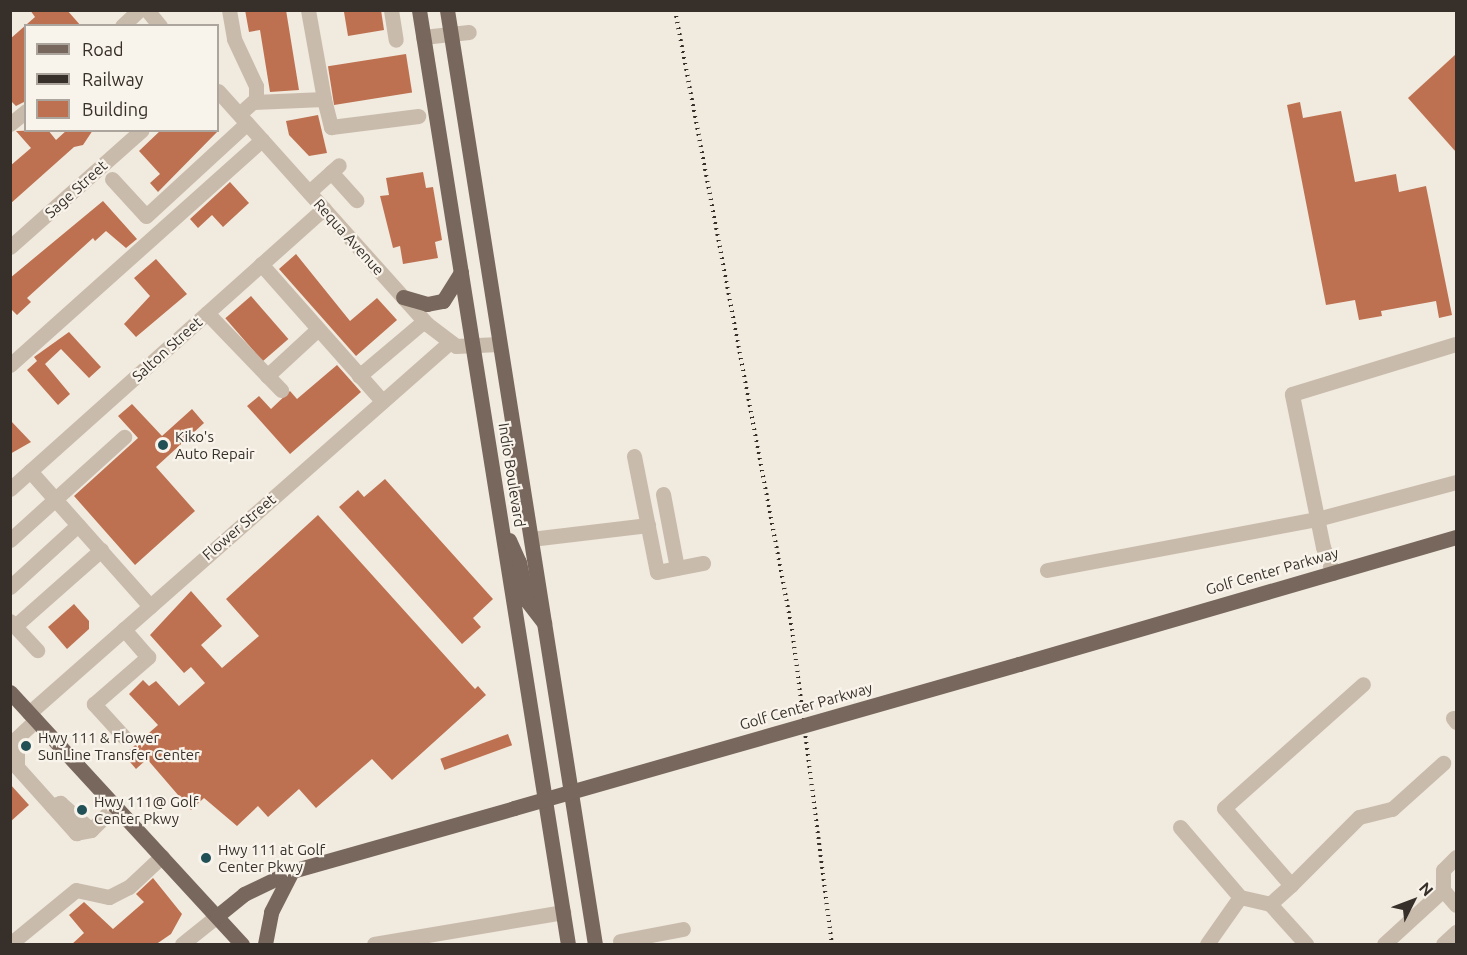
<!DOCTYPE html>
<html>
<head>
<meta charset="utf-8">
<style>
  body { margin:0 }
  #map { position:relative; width:1467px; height:955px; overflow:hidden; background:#f1eadf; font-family:Ubuntu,sans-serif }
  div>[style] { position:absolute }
  .building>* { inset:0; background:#be7150; transform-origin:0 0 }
  .minor>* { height:15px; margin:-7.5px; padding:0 7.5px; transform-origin:7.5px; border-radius:7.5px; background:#c9bbab }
  .major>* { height:15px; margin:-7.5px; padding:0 7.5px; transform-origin:7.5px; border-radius:7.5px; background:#78675c }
  .rail>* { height:4px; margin-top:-2px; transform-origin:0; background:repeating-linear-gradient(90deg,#372f2a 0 1.5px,transparent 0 6px) }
  .major-bridge>* { height:15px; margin:-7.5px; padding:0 7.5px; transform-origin:7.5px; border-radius:7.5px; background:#78675c }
  .dots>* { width:16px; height:16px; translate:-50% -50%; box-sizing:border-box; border:3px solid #f9f4eb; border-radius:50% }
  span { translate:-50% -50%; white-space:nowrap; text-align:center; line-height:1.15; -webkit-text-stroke:4.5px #f9f4eb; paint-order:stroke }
  .street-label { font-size:15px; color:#372f2a }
  .poi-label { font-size:15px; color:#372f2a }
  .left { translate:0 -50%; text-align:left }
  .frame { position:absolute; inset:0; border:12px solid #372f2a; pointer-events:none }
  .legend { position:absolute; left:24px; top:24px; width:195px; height:108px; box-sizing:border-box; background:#f9f4eb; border:2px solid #aba59e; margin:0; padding:8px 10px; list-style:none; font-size:18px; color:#372f2a }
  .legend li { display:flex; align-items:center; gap:12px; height:30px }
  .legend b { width:30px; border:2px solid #aba59e }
  .north { position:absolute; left:1383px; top:871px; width:60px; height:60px; -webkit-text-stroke:4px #f9f4eb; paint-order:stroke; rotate:48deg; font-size:16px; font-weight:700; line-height:24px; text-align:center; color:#372f2a }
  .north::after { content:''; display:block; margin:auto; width:21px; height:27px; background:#372f2a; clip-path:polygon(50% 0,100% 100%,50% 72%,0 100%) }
</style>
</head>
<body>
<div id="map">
  <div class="building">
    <i style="clip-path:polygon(30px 10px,67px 10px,81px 26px,26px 26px,26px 101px,16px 106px,10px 100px,10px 39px,35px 17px)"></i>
    <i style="clip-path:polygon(245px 10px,286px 10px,299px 90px,270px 92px,260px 30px,249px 32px)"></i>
    <i style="clip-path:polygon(381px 10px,384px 30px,348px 36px,344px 12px)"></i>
    <i style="left:406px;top:54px;width:39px;height:79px;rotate:81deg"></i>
    <i style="clip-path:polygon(1456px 54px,1456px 152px,1408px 98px)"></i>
    <i style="clip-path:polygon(1300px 102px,1303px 118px,1341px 111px,1355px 182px,1396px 174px,1399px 192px,1426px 186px,1452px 315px,1439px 318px,1436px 301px,1381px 311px,1382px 316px,1359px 320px,1355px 300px,1326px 305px,1287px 105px)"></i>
    <i style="clip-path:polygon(318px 115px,327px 153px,309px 156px,289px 135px,286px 121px)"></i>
    <i style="clip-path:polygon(48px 130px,56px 140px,67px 130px,93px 130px,83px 145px,74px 147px,10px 204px,10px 166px,31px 148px,16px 131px)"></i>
    <i style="clip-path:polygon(161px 130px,219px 130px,158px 192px,150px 183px,160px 174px,139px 151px)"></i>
    <i style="clip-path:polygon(423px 172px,426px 188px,433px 187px,442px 240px,435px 242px,438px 258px,403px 264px,400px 246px,393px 248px,380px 196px,389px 195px,386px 178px)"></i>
    <i style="clip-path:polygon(230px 182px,249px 203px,223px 227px,212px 215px,198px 228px,190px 219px)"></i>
    <i style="clip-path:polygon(103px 201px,137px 239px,126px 248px,106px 231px,95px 241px,93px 238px,27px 298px,31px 302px,17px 315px,10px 308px,10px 278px)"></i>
    <i style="clip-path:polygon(296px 254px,350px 321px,377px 298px,397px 320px,356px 356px,279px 269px)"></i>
    <i style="clip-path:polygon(156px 259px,187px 294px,136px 337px,124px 324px,150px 296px,134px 278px)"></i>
    <i style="left:251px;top:296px;width:57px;height:34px;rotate:49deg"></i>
    <i style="clip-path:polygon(69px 332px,101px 367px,89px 378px,61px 349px,45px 364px,70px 394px,58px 405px,27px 370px,37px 361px,34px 357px)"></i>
    <i style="clip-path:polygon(337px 365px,361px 392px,290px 454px,247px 406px,259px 396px,271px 409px,290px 391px,297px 399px)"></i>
    <i style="clip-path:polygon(132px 404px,162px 436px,192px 409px,204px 423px,156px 467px,195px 511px,135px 565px,74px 496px,138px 438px,118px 416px)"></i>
    <i style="clip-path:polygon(10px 420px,31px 442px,10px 454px)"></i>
    <i style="clip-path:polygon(385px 479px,493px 599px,473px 618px,481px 627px,462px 644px,339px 507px,358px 490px,364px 497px)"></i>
    <i style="clip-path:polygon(318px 515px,475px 689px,478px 686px,486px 695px,392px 780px,372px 759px,316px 808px,299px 789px,268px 817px,258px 806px,237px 826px,204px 798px,191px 810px,147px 759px,136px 769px,124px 755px,158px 725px,129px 694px,143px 680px,149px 686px,156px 681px,179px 706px,205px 683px,191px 667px,184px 673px,150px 635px,191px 591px,222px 626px,201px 645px,222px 668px,259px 636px,226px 599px)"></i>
    <i style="clip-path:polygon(74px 604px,89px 621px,89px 629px,67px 649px,48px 627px)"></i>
    <i style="left:508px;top:734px;width:12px;height:72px;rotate:70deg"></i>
    <i style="clip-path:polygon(10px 784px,29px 805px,10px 822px)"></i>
    <i style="clip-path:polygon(153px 878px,182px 914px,171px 934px,155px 945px,71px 945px,84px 933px,69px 915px,84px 902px,113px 929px,144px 902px,136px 894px)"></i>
  </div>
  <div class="minor">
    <i style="left:147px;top:10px;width:21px;rotate:51deg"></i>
    <i style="left:229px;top:10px;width:29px;rotate:80deg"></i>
    <i style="left:234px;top:39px;width:52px;rotate:64.9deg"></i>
    <i style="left:256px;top:86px;width:13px;rotate:90deg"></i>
    <i style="left:256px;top:99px;width:15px;rotate:138deg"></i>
    <i style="left:391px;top:10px;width:30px;rotate:81deg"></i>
    <i style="left:122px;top:26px;width:23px;rotate:-43deg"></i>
    <i style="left:423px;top:37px;width:46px;rotate:-6.2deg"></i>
    <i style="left:218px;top:91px;width:313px;rotate:48.1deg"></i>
    <i style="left:427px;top:324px;width:36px;rotate:37deg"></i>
    <i style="left:456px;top:346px;width:43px;rotate:-2.7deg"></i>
    <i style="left:324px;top:99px;width:29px;rotate:76deg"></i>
    <i style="left:331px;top:127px;width:88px;rotate:-7.2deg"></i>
    <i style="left:253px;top:102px;width:71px;rotate:-2.4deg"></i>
    <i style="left:324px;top:99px;width:90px;rotate:-100.2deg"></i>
    <i style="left:10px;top:124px;width:21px;rotate:-39deg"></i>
    <i style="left:331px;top:172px;width:38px;rotate:48deg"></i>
    <i style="left:112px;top:179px;width:50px;rotate:47.4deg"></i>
    <i style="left:146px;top:216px;width:137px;rotate:-42.6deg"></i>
    <i style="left:309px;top:192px;width:40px;rotate:-42deg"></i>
    <i style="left:10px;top:247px;width:176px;rotate:-41.6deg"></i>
    <i style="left:261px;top:264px;width:183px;rotate:48.5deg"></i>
    <i style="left:207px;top:313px;width:107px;rotate:46.1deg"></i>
    <i style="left:10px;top:365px;width:338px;rotate:-41.8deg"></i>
    <i style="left:267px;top:376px;width:69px;rotate:-42.7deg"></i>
    <i style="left:359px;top:376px;width:85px;rotate:-40.2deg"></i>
    <i style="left:634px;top:456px;width:118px;rotate:78.8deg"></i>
    <i style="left:657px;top:572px;width:47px;rotate:-11.1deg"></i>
    <i style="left:30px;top:471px;width:181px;rotate:48.4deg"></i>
    <i style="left:10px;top:489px;width:421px;rotate:-41.8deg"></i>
    <i style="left:663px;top:494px;width:75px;rotate:79.3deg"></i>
    <i style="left:531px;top:539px;width:118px;rotate:-6.8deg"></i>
    <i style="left:10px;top:540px;width:154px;rotate:-42.1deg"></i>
    <i style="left:1047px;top:570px;width:275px;rotate:-10.7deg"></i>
    <i style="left:1317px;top:519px;width:144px;rotate:-14.9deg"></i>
    <i style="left:1333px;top:573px;width:28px;rotate:-111deg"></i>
    <i style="left:1323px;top:547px;width:156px;rotate:-101.5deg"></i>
    <i style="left:1292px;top:394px;width:171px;rotate:-17deg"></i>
    <i style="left:10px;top:587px;width:92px;rotate:-42.4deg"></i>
    <i style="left:10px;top:621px;width:40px;rotate:47deg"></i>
    <i style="left:15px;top:626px;width:115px;rotate:-41.5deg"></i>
    <i style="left:29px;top:713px;width:561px;rotate:-41.39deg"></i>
    <i style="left:1453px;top:718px;width:5px;rotate:53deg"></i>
    <i style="left:36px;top:720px;width:26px;rotate:137deg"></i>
    <i style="left:17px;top:738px;width:29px;rotate:90deg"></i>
    <i style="left:17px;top:767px;width:89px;rotate:48.2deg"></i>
    <i style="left:76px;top:833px;width:15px;rotate:-11deg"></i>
    <i style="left:91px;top:830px;width:34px;rotate:-45deg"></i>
    <i style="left:124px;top:737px;width:45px;rotate:-132.3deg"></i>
    <i style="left:94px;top:704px;width:72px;rotate:-41deg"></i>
    <i style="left:148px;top:657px;width:37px;rotate:-131deg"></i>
    <i style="left:52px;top:806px;width:9px;rotate:-21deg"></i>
    <i style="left:60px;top:803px;width:41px;rotate:41.1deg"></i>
    <i style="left:1180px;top:827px;width:92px;rotate:49.4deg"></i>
    <i style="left:1456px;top:857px;width:18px;rotate:135deg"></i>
    <i style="left:1443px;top:870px;width:20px;rotate:90deg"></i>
    <i style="left:1443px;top:890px;width:20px;rotate:49deg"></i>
    <i style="left:1291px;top:885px;width:96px;rotate:-45deg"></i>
    <i style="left:1359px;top:817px;width:34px;rotate:-14deg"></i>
    <i style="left:1392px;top:809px;width:69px;rotate:-42deg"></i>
    <i style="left:1270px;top:904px;width:28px;rotate:-42deg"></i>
    <i style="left:1291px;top:885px;width:102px;rotate:-131deg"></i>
    <i style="left:1224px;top:808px;width:186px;rotate:-41.7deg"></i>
    <i style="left:620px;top:941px;width:64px;rotate:-10.8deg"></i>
    <i style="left:10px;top:944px;width:85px;rotate:-39.3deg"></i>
    <i style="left:76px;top:890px;width:34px;rotate:12deg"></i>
    <i style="left:109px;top:897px;width:22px;rotate:-27deg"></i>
    <i style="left:129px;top:887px;width:45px;rotate:-43.2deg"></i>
    <i style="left:182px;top:944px;width:45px;rotate:-38.7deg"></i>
    <i style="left:374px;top:944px;width:192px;rotate:-9.6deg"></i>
    <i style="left:1207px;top:944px;width:57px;rotate:-54.9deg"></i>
    <i style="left:1240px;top:897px;width:31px;rotate:13deg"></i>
    <i style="left:1270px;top:904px;width:54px;rotate:48deg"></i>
    <i style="left:1384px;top:944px;width:80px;rotate:-42.5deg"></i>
    <i style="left:1443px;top:944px;width:18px;rotate:-43deg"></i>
  </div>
  <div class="major">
    <i style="left:419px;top:10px;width:946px;rotate:80.94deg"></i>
    <i style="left:447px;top:10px;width:946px;rotate:81deg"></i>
    <i style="left:403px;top:297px;width:25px;rotate:16deg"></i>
    <i style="left:427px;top:304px;width:16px;rotate:-11deg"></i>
    <i style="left:443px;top:301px;width:34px;rotate:-58deg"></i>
    <i style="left:509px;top:540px;width:24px;rotate:66deg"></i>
    <i style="left:519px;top:562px;width:40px;rotate:78deg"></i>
    <i style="left:527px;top:601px;width:28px;rotate:52deg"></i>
    <i style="left:1019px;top:664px;width:455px;rotate:-16.2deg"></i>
    <i style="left:10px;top:692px;width:343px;rotate:47.4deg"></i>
    <i style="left:217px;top:916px;width:35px;rotate:-39deg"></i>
    <i style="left:244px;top:894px;width:53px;rotate:-25.6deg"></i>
    <i style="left:292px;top:871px;width:231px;rotate:-15.8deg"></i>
    <i style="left:265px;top:944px;width:33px;rotate:-79deg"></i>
    <i style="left:271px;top:912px;width:46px;rotate:-62.9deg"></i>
  </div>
  <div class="rail">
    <i style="left:675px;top:10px;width:630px;rotate:79.3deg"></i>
    <i style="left:792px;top:629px;width:318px;rotate:82.8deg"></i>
  </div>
  <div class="major-bridge">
    <i style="left:514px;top:808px;width:525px;rotate:-15.92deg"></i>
  </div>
  <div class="dots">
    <i style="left:163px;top:445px;background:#225057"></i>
    <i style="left:26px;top:746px;background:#225057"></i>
    <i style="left:82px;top:810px;background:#225057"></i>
    <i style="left:206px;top:858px;background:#225057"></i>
  </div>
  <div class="street-label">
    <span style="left:76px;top:189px;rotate:-42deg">Sage Street</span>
    <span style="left:349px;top:237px;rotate:48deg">Requa Avenue</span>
    <span style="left:167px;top:349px;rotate:-42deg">Salton Street</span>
    <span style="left:512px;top:475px;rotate:81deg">Indio Boulevard</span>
    <span style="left:239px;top:527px;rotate:-41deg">Flower Street</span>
    <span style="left:1272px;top:571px;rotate:-16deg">Golf Center Parkway</span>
    <span style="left:806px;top:706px;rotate:-16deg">Golf Center Parkway</span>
  </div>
  <div class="poi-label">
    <span class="left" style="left:175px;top:445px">Kiko's<br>Auto Repair</span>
    <span class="left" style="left:38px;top:746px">Hwy 111 &amp; Flower<br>SunLine Transfer Center</span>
    <span class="left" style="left:94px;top:810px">Hwy 111@ Golf<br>Center Pkwy</span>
    <span class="left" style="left:218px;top:858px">Hwy 111 at Golf<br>Center Pkwy</span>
  </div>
  <div class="frame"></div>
  <ul class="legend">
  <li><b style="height:8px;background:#78675c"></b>Road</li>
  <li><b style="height:8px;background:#372f2a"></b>Railway</li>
  <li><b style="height:16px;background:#be7150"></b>Building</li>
  </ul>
  <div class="north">N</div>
</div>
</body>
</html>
